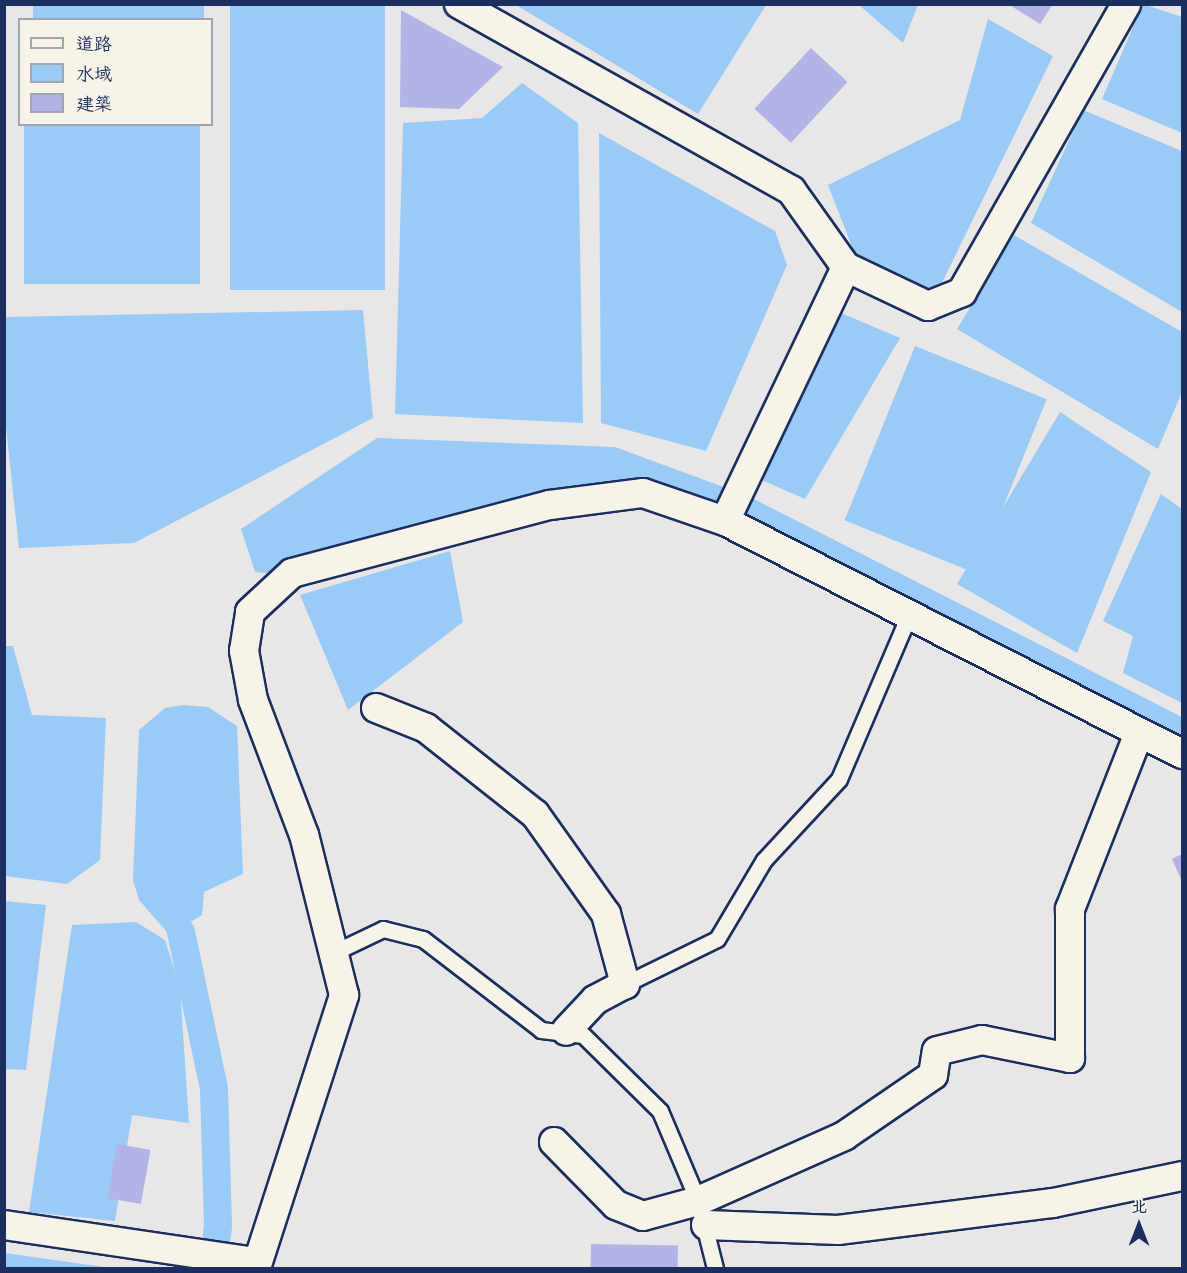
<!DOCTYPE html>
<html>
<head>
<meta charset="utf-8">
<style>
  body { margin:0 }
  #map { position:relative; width:1187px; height:1273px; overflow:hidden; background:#e9e6e7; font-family:"Comic Neue","LXGW WenKai TC",sans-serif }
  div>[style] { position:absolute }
  .water>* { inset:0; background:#9acbf6; transform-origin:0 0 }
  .canal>* { height:28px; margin:-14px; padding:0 14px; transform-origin:14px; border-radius:14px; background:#9acbf6 }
  .building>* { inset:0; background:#b2b4e5; transform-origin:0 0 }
  .roads { filter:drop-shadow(2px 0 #1b2f5e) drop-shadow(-2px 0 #1b2f5e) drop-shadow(0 2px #1b2f5e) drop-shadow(0 -2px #1b2f5e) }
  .lane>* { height:15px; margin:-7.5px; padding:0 7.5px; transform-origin:7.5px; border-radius:7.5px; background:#f7f3e8 }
  .street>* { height:28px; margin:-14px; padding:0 14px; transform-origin:14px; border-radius:14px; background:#f7f3e8 }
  span { translate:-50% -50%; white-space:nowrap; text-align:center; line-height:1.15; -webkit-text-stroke:6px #f7f3e8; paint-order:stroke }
  .frame { position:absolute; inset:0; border:6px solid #1b2f5e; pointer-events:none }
  .legend { position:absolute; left:18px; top:18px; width:195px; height:108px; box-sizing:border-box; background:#f7f3e8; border:2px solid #9fa5b1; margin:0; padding:8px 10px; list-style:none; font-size:18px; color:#1b2f5e }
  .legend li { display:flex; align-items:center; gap:12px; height:30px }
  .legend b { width:30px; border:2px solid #9fa5b1 }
  .north { position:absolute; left:1109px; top:1195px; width:60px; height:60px; -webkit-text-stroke:4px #f7f3e8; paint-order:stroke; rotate:0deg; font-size:16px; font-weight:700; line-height:24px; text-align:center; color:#1b2f5e }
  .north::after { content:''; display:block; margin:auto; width:21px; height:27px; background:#1b2f5e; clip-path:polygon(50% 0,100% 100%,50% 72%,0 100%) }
</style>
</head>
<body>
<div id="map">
  <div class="water">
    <i style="clip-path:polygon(1143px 4px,1182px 17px,1182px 133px,1102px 99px)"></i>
    <i style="left:33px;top:5px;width:171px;height:14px"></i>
    <i style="left:230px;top:5px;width:155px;height:285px"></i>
    <i style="clip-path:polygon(516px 5px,766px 5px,698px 114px)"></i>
    <i style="clip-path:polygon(859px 5px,918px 5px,903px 43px)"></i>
    <i style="clip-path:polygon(988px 19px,1053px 56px,932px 303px,856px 257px,828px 185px,960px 120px)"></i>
    <i style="clip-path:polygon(522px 83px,578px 123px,583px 423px,395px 414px,403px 123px,482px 118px)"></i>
    <i style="clip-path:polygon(1083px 110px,1182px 151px,1182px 312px,1031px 223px)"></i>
    <i style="left:24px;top:125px;width:176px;height:159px"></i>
    <i style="clip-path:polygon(599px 133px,775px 231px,787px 265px,706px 451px,601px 423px)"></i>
    <i style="clip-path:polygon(1014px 235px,1182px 332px,1182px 392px,1158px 449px,957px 329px)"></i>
    <i style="clip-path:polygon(363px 310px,373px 418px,134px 543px,19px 548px,5px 418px,5px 317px)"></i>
    <i style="clip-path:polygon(834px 310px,900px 338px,805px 499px,757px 478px)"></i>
    <i style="left:915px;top:346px;width:142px;height:188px;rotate:22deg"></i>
    <i style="clip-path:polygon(1060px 412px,1151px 472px,1077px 653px,957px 584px)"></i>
    <i style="clip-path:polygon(377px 438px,615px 447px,748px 496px,1182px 717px,1182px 742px,681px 496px,607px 488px,266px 573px,255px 572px,241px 529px)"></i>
    <i style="clip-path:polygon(1161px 494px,1182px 509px,1182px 703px,1123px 673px,1133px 636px,1103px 621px)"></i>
    <i style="clip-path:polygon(450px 551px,463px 622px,348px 710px,300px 595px)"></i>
    <i style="clip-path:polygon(5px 646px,13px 646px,32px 715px,106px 718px,100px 860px,67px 884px,5px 876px)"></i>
    <i style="clip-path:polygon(183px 705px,208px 707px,237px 726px,243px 874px,204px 892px,202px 915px,187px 924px,197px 968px,186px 971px,166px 931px,139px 900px,133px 880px,139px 730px,165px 708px)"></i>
    <i style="clip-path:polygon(4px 901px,46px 905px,26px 1070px,5px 1069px)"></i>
    <i style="clip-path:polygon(136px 922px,165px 940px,180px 987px,189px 1123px,132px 1115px,115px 1221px,29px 1212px,72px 925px)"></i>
    <i style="clip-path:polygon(4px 1253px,5px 1253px,111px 1268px,5px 1268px)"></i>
  </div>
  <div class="canal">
    <i style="left:181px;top:932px;width:160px;rotate:78.1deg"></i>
    <i style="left:214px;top:1089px;width:137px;rotate:88.3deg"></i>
    <i style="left:218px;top:1226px;width:42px;rotate:96.8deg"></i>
  </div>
  <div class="building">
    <i style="clip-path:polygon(1008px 4px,1053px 4px,1040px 24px)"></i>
    <i style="clip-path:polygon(401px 10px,503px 67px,459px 109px,400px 107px)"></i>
    <i style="left:811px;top:48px;width:50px;height:83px;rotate:43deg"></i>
    <i style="clip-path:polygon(1182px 854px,1182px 882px,1172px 859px)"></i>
    <i style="left:117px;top:1144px;width:34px;height:55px;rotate:10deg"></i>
    <i style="left:591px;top:1244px;width:87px;height:24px;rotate:1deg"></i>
  </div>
  <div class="roads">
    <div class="lane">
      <i style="left:337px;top:951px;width:51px;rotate:-25.6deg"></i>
      <i style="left:383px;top:929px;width:41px;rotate:14deg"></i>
      <i style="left:423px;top:939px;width:149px;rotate:37.6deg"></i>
      <i style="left:541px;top:1030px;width:42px;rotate:6.8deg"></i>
      <i style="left:583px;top:1035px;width:108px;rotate:44.6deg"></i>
      <i style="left:660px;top:1111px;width:98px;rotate:67.1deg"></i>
      <i style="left:698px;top:1201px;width:69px;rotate:75.8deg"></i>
      <i style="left:625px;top:984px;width:102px;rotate:-26.1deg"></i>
      <i style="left:717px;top:939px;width:92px;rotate:-59.3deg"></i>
      <i style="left:764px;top:860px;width:110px;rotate:-47.2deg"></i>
      <i style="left:839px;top:779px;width:178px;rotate:-66.9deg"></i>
    </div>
    <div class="street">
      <i style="left:459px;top:4px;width:381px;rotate:29.3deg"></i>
      <i style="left:791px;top:190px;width:95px;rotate:54.5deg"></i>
      <i style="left:846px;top:267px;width:91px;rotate:25.4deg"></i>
      <i style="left:928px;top:306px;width:37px;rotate:-22deg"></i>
      <i style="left:962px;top:292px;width:331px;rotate:-60.3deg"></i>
      <i style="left:725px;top:521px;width:281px;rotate:-64.5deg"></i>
      <i style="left:376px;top:708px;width:54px;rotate:21.8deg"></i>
      <i style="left:426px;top:728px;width:139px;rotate:38.3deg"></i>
      <i style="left:535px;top:814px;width:123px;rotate:54.6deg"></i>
      <i style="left:606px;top:914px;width:73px;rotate:74.8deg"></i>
      <i style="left:625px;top:984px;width:34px;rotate:152deg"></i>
      <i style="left:595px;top:1000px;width:42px;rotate:133.1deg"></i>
      <i style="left:554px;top:1142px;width:88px;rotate:45.5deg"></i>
      <i style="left:616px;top:1205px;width:29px;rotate:22deg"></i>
      <i style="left:643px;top:1216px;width:57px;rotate:-15.3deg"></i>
      <i style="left:698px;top:1201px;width:160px;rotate:-24deg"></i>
      <i style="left:844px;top:1136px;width:108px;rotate:-34.4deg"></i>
      <i style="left:933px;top:1075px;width:24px;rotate:-81deg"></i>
      <i style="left:937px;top:1051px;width:46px;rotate:-13.7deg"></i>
      <i style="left:982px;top:1040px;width:90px;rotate:11.6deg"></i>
      <i style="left:1070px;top:1058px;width:149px;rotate:-90deg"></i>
      <i style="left:1070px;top:909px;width:189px;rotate:-68.6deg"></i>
      <i style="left:4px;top:1225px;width:254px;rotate:8.4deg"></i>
      <i style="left:706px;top:1225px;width:132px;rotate:2.2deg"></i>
      <i style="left:838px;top:1230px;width:217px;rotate:-7.2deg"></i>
      <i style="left:1053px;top:1203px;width:132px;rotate:-11.8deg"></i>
      <i style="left:256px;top:1268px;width:287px;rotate:-72.1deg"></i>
      <i style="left:344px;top:995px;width:165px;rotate:-104deg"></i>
      <i style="left:304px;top:835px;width:144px;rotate:-110.7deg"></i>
      <i style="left:253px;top:700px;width:50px;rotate:-100.4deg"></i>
      <i style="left:244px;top:651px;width:39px;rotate:-81deg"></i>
      <i style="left:250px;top:612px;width:57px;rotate:-42.9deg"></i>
      <i style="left:292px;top:573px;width:267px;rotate:-14.8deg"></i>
      <i style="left:550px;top:505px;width:94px;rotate:-7.4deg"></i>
      <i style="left:643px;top:493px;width:87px;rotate:18.9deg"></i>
      <i style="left:725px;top:521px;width:513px;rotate:27.01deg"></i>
    </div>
  </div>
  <div class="frame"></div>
  <ul class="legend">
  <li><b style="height:8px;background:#f7f3e8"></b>道路</li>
  <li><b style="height:16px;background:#9acbf6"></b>水域</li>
  <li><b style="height:16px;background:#b2b4e5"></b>建築</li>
  </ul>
  <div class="north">北</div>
</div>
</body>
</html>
